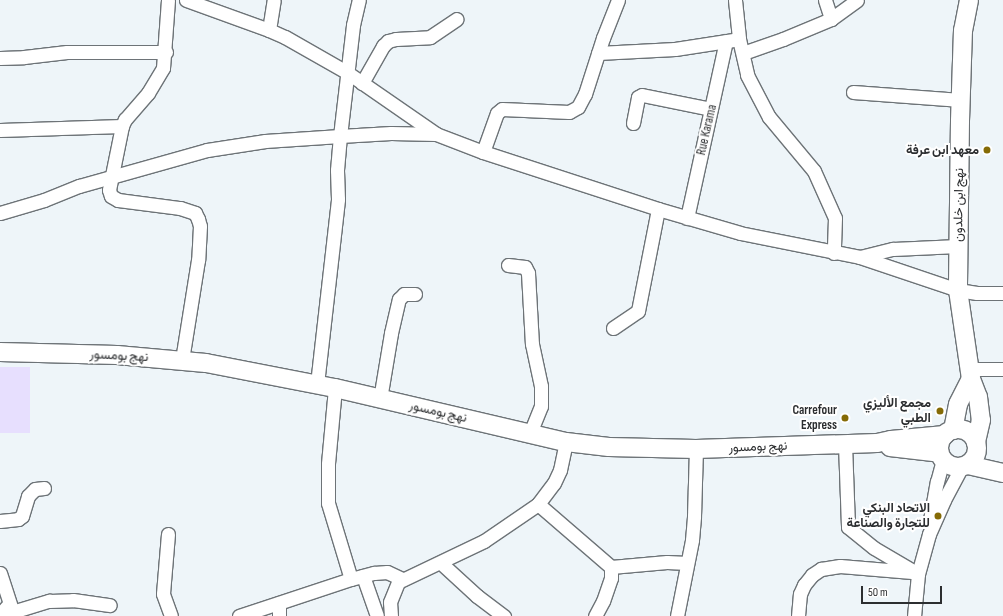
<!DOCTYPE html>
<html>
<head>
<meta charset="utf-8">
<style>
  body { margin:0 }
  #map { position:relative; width:1003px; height:616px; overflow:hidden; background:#eef5f9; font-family:"Sofia Sans Condensed",Vazirmatn,sans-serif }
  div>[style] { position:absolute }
  .green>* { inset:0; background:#e7dffe; transform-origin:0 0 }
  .roads { filter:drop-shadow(1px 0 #6d7377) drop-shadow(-1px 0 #6d7377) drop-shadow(0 1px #6d7377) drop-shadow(0 -1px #6d7377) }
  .street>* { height:13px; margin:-6.5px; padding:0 6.5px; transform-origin:6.5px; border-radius:6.5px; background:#fff }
  .secondary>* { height:18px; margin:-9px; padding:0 9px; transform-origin:9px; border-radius:9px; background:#fff }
  .secondary>.ring { margin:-9px; padding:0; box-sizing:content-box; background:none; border:18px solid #fff; border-radius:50% }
  .dots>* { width:11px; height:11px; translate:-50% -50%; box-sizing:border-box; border:2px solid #fff; border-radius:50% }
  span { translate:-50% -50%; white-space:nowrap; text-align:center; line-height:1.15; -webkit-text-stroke:4px #fff; paint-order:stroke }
  .street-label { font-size:13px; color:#2c2e30 }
  .poi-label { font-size:13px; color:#2c2e30; font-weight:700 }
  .right { translate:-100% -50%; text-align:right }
  .scale { position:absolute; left:861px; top:586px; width:81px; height:18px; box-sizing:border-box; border:2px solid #2c2e30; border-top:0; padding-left:5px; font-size:12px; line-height:14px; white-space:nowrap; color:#2c2e30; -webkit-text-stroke:3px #fff; paint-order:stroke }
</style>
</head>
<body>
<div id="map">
  <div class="green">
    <i style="left:0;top:367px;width:30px;height:66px"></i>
  </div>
  <div class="roads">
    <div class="street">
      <i style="left:168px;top:0;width:68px;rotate:94.2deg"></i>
      <i style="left:163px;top:68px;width:29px;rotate:121deg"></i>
      <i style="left:148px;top:93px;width:35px;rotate:131deg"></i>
      <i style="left:125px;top:119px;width:8px;rotate:113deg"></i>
      <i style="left:122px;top:126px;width:65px;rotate:101.5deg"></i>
      <i style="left:109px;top:190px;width:6px;rotate:72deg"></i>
      <i style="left:111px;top:196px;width:8px;rotate:30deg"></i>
      <i style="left:118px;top:200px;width:63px;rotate:7.4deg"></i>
      <i style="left:180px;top:208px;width:16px;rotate:18deg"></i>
      <i style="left:195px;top:213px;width:7px;rotate:63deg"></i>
      <i style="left:198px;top:219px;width:7px;rotate:74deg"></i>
      <i style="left:200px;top:226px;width:34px;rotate:93deg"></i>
      <i style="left:198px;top:260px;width:101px;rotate:99.1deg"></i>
      <i style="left:186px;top:0;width:88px;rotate:19.9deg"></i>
      <i style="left:269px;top:30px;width:17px;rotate:24deg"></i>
      <i style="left:285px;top:37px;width:73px;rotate:29.7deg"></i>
      <i style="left:348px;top:73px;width:107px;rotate:34.7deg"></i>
      <i style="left:436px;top:134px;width:50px;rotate:21deg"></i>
      <i style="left:483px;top:152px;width:184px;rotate:18deg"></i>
      <i style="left:658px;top:209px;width:85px;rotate:16.3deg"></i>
      <i style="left:740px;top:233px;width:122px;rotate:11.3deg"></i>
      <i style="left:860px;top:257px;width:103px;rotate:18.6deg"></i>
      <i style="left:958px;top:290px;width:19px;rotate:9deg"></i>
      <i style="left:977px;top:293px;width:26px"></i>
      <i style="left:735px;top:0;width:39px;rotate:84deg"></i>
      <i style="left:739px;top:39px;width:37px;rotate:77deg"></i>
      <i style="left:747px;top:75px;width:47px;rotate:62.4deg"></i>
      <i style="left:769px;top:117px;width:70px;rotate:50.2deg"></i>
      <i style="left:814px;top:171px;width:51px;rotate:65.9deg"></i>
      <i style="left:835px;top:218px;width:35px;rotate:92deg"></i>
      <i style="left:825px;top:0;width:20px;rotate:72deg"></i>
      <i style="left:269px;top:30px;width:30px;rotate:-81deg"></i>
      <i style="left:598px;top:53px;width:77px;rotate:-3deg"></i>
      <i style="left:675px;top:49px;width:59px;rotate:-8.8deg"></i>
      <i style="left:743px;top:53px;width:42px;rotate:-19.3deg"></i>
      <i style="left:783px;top:39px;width:52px;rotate:-22.6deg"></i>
      <i style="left:831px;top:19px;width:32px;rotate:-36deg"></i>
      <i style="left:0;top:58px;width:24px;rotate:-2deg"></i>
      <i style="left:24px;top:57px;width:43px;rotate:-6.6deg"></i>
      <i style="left:67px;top:52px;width:99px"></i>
      <i style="left:362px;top:83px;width:43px;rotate:-60.4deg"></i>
      <i style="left:383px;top:46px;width:7px;rotate:-45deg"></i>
      <i style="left:388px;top:41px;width:8px;rotate:-14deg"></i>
      <i style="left:396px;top:39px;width:34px;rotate:-3deg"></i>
      <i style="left:430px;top:37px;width:32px;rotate:-34deg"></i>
      <i style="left:853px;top:92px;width:108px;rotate:4.2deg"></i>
      <i style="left:633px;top:123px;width:26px;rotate:-79deg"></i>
      <i style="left:638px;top:97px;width:4px;rotate:-27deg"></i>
      <i style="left:642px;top:95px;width:70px;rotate:11.5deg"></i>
      <i style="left:0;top:130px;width:122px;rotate:-1.9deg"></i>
      <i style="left:483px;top:152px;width:41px;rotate:-70.3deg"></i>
      <i style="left:497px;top:113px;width:6px;rotate:-39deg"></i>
      <i style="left:502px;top:109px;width:67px;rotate:2.6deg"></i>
      <i style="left:569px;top:112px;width:10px;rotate:-29deg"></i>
      <i style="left:578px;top:107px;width:15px;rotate:-62deg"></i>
      <i style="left:585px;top:94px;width:59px;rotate:-72.2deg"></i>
      <i style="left:603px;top:38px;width:41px;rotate:-68.5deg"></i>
      <i style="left:0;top:213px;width:46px;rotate:-16.5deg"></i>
      <i style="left:44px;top:200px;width:38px;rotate:-22deg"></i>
      <i style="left:79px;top:186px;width:133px;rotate:-15.7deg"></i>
      <i style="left:207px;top:150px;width:59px;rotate:-8.8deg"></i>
      <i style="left:265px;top:141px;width:75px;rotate:-3.8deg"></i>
      <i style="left:340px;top:136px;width:51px;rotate:-3.4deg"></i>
      <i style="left:391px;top:133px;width:45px;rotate:1.3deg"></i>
      <i style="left:687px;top:218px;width:181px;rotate:-77.6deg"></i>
      <i style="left:860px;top:257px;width:34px;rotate:-14deg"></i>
      <i style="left:893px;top:249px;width:65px;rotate:-2.6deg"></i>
      <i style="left:508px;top:265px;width:17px;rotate:7deg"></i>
      <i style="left:525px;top:267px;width:7px;rotate:63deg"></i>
      <i style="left:528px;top:273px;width:71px;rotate:86.8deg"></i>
      <i style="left:532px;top:344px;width:43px;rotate:77.9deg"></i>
      <i style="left:541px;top:386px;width:20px;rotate:90deg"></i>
      <i style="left:541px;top:406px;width:29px;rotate:112deg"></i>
      <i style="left:613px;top:328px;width:30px;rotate:-34deg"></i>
      <i style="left:638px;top:311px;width:104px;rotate:-78.9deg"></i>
      <i style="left:970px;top:369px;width:33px"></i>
      <i style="left:317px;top:384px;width:186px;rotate:-83.5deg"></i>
      <i style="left:338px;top:199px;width:29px;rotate:-92deg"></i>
      <i style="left:337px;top:170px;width:34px;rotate:-85deg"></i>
      <i style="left:340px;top:136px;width:112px;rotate:-83.3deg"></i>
      <i style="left:353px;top:25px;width:26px;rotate:-77deg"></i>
      <i style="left:335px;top:388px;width:76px;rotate:95.3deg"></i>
      <i style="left:328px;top:464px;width:39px;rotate:90deg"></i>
      <i style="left:328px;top:503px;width:79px;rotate:73.2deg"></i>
      <i style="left:380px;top:399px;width:67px;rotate:-80.5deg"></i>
      <i style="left:391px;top:333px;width:35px;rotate:-77deg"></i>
      <i style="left:399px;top:299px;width:7px;rotate:-45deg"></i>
      <i style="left:404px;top:294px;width:11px"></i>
      <i style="left:845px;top:444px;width:83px;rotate:87.9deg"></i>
      <i style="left:848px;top:527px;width:33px;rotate:39deg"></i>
      <i style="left:874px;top:548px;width:51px;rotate:30.6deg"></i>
      <i style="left:918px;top:574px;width:42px;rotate:95.4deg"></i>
      <i style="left:538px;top:504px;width:96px;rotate:40.8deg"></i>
      <i style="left:611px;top:567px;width:11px;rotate:90deg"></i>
      <i style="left:611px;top:578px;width:24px;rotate:109deg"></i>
      <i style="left:603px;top:601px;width:17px;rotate:118deg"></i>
      <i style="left:930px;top:520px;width:39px;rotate:-80deg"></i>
      <i style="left:937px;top:482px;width:24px;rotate:-75deg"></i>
      <i style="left:0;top:521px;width:18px;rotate:-6deg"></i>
      <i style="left:18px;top:519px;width:5px;rotate:-37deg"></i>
      <i style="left:22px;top:516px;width:21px;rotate:-73deg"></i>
      <i style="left:28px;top:496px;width:10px;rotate:-45deg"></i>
      <i style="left:35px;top:489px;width:9px;rotate:-6deg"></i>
      <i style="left:168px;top:534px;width:60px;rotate:94.8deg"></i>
      <i style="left:163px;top:594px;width:23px;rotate:70deg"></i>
      <i style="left:441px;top:563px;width:49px;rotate:42.5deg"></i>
      <i style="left:477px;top:596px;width:34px;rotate:37deg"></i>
      <i style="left:611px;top:567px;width:56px;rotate:-5.1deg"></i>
      <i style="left:667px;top:562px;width:20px;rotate:3deg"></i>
      <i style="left:0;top:573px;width:45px;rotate:72deg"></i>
      <i style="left:918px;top:574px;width:41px;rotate:-74.6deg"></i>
      <i style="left:929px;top:534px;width:37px;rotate:-66deg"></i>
      <i style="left:944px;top:500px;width:38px;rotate:-62deg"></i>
      <i style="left:363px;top:576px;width:42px;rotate:70.7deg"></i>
      <i style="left:279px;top:603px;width:13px;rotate:90deg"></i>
      <i style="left:12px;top:612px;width:39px;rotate:-17deg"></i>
      <i style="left:49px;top:601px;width:24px;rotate:-2deg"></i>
      <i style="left:73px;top:600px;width:37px;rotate:8deg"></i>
      <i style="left:0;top:614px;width:13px;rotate:-48deg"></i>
      <i style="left:239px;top:616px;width:118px;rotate:-18.3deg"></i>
      <i style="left:351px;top:579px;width:24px;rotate:-15deg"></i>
      <i style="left:374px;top:573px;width:13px;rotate:-4deg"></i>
      <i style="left:387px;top:572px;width:17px;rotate:25deg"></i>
      <i style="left:391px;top:616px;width:14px;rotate:-94deg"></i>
      <i style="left:390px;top:602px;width:22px;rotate:-68deg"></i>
      <i style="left:398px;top:582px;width:95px;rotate:-25.5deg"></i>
      <i style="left:484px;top:541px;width:65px;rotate:-34.4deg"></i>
      <i style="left:538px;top:504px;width:26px;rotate:-53deg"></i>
      <i style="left:554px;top:483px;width:14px;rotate:-65deg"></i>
      <i style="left:560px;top:470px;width:29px;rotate:-78deg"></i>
      <i style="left:677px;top:616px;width:77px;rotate:-78.8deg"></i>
      <i style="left:692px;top:540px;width:24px;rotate:-85deg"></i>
      <i style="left:694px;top:516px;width:67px;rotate:-88.3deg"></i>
      <i style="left:798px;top:616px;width:22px;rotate:-85deg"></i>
      <i style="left:800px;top:594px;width:10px;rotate:-66deg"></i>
      <i style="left:804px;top:585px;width:13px;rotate:-51deg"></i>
      <i style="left:812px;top:575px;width:11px;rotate:-34deg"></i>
      <i style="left:821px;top:569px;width:19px;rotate:-9deg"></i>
      <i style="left:840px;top:566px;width:72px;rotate:4.8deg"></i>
    </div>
    <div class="secondary">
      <i style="left:969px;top:0;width:31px;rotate:101deg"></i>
      <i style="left:963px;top:30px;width:91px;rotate:91.9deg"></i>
      <i style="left:960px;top:121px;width:169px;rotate:90.7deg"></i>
      <i style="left:958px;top:290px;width:90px;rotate:81.7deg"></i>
      <i style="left:971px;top:379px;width:19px;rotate:69deg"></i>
      <i style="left:978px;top:397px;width:23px;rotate:83deg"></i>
      <i style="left:981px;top:420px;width:23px;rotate:103deg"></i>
      <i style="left:0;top:352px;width:117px;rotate:1.5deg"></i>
      <i style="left:117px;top:355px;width:89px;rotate:5.1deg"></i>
      <i style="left:206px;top:363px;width:131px;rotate:11deg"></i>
      <i style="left:335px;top:388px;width:237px;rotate:13.2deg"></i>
      <i style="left:566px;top:442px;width:43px;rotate:6.6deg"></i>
      <i style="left:609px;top:447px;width:87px;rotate:1.3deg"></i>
      <i style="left:696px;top:449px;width:181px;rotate:-1.9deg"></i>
      <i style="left:877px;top:443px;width:14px;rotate:-12deg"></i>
      <i style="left:891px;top:440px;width:54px;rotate:-5.3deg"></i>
      <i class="ring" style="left:939px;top:429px;width:20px;height:20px"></i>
      <i style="left:953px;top:430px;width:26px;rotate:-79deg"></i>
      <i style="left:958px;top:404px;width:28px;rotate:-63deg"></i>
      <i style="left:890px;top:447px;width:50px;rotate:6.8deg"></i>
      <i style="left:968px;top:465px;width:36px;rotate:13deg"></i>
    </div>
  </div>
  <div class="dots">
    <i style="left:987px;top:150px;background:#856b06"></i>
    <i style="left:940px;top:411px;background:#856b06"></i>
    <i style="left:845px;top:418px;background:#856b06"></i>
    <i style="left:938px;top:516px;background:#856b06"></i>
  </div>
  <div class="street-label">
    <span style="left:707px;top:130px;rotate:-77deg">Rue Karama</span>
    <span style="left:959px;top:205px;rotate:-89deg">نهج ابن خلدون</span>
    <span style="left:119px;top:356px;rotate:3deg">نهج بومسور</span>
    <span style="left:438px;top:412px;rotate:13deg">نهج بومسور</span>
    <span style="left:758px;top:447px;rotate:-2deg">نهج بومسور</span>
  </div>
  <div class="poi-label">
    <span class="right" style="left:979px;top:150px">معهد ابن عرفة</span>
    <span class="right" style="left:931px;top:411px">مجمع الأليزي<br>الطبي</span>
    <span class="right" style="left:837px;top:418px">Carrefour<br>Express</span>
    <span class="right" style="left:930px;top:516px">الاتحاد البنكي<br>للتجارة والصناعة</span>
  </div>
  <div class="scale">50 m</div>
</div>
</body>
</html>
